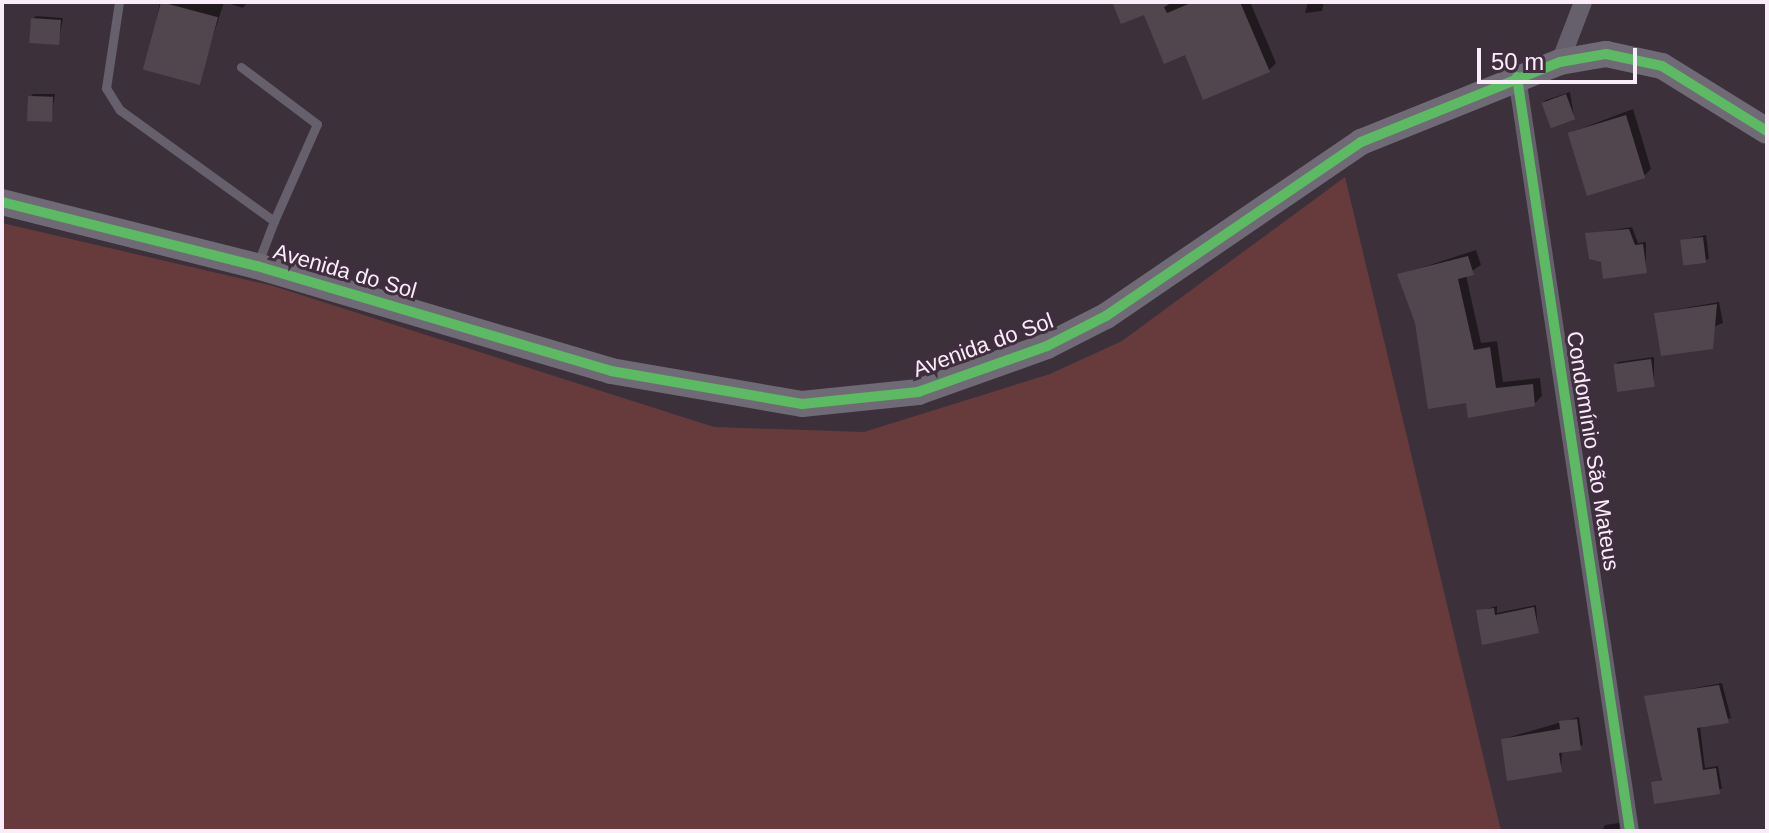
<!DOCTYPE html>
<html>
<head>
<meta charset="utf-8">
<style>
  body { margin:0 }
  #map { position:relative; width:1769px; height:833px; overflow:hidden; background:#3c313b; font-family:Helvetica,sans-serif }
  div>[style] { position:absolute }
  .green>* { inset:0; background:#673b3c }
  .shadow>* { inset:0; background:#0007 }
  .building>* { inset:0; background:#51464d; transform-origin:0 0 }
  .lane>* { height:9px; margin:-4.5px; padding:0 4.5px; transform-origin:4.5px; border-radius:4.5px; background:#65606b }
  .street>* { height:18px; margin:-9px; padding:0 9px; transform-origin:9px; border-radius:9px; background:#65606b }
  .secondary>* { height:26px; margin:-13px; padding:0 13px; transform-origin:13px; border-radius:13px; background:#706a76 }
  .cycleway>* { height:10px; margin:-5px; padding:0 5px; transform-origin:5px; border-radius:5px; background:#5cba63 }
  span { translate:-50% -50%; white-space:nowrap; text-align:center; line-height:1.15; -webkit-text-stroke:6px #402d3f; paint-order:stroke }
  .street-label { font-size:22px; color:#faedf9 }
  .frame { position:absolute; inset:0; border:4px solid #faedf9; pointer-events:none }
  .scale { position:absolute; left:1477px; top:48px; width:160px; height:36px; box-sizing:border-box; border:4px solid #faedf9; border-top:0; padding-left:10px; font-size:24px; line-height:28px; white-space:nowrap; color:#faedf9; -webkit-text-stroke:6px #402d3f; paint-order:stroke }
</style>
</head>
<body>
<div id="map">
  <div class="green">
    <i style="clip-path:polygon(1345px 177px,1501px 831px,2px 831px,2px 223px,273px 286px,714px 427px,864px 432px,1050px 374px,1122px 341px)"></i>
  </div>
  <div class="shadow">
    <i style="clip-path:polygon(160px 2px,247px 2px,243px 8px,224px 2px,198px 83px,147px 69px)"></i>
    <i style="clip-path:polygon(1116px 2px,1250px 2px,1276px 63px,1269px 70px,1186px 52px,1145px 12px)"></i>
    <i style="clip-path:polygon(1308px 2px,1324px 2px,1322px 11px,1305px 13px)"></i>
    <i style="clip-path:polygon(36px 16px,63px 18px,58px 44px,32px 19px)"></i>
    <i style="clip-path:polygon(1570px 92px,1574px 117px,1543px 103px,1546px 100px)"></i>
    <i style="clip-path:polygon(33px 94px,55px 94px,51px 119px,30px 97px)"></i>
    <i style="clip-path:polygon(1633px 109px,1651px 169px,1644px 176px,1569px 133px)"></i>
    <i style="clip-path:polygon(1632px 227px,1638px 243px,1646px 242px,1646px 271px,1603px 261px,1587px 234px)"></i>
    <i style="clip-path:polygon(1706px 235px,1709px 258px,1705px 261px,1682px 240px)"></i>
    <i style="clip-path:polygon(1476px 250px,1481px 265px,1466px 275px,1481px 343px,1497px 341px,1503px 382px,1540px 378px,1542px 396px,1534px 404px,1467px 401px,1417px 323px,1399px 275px)"></i>
    <i style="clip-path:polygon(1719px 302px,1723px 323px,1713px 327px,1712px 347px,1656px 313px)"></i>
    <i style="clip-path:polygon(1654px 357px,1654px 385px,1615px 365px,1618px 362px)"></i>
    <i style="clip-path:polygon(1536px 605px,1538px 631px,1478px 611px,1497px 606px,1497px 613px)"></i>
    <i style="clip-path:polygon(1722px 683px,1731px 718px,1700px 726px,1705px 768px,1718px 766px,1722px 789px,1653px 783px,1664px 778px,1646px 697px)"></i>
    <i style="clip-path:polygon(1579px 717px,1583px 745px,1562px 751px,1561px 770px,1503px 739px)"></i>
    <i style="clip-path:polygon(1619px 823px,1620px 831px,1602px 831px,1605px 825px)"></i>
  </div>
  <div class="building">
    <i style="left:161px;top:2px;width:59px;height:70px;rotate:15deg"></i>
    <i style="clip-path:polygon(1112px 2px,1173px 2px,1164px 7px,1167px 13px,1193px 2px,1240px 2px,1270px 72px,1203px 100px,1185px 55px,1164px 64px,1144px 15px,1121px 24px)"></i>
    <i style="left:31px;top:18px;width:30px;height:25px;rotate:4deg"></i>
    <i style="left:1566px;top:94px;width:27px;height:26px;rotate:70deg"></i>
    <i style="left:28px;top:96px;width:25px;height:25px;rotate:2deg"></i>
    <i style="left:1626px;top:115px;width:66px;height:61px;rotate:73deg"></i>
    <i style="clip-path:polygon(1629px 229px,1635px 245px,1643px 244px,1647px 273px,1603px 279px,1601px 262px,1589px 259px,1585px 233px)"></i>
    <i style="left:1703px;top:237px;width:26px;height:23px;rotate:83deg"></i>
    <i style="clip-path:polygon(1468px 256px,1474px 275px,1458px 279px,1474px 350px,1490px 347px,1496px 388px,1533px 384px,1535px 406px,1468px 418px,1466px 403px,1428px 409px,1415px 323px,1397px 274px)"></i>
    <i style="clip-path:polygon(1717px 304px,1713px 349px,1661px 356px,1654px 313px)"></i>
    <i style="left:1651px;top:359px;width:28px;height:38px;rotate:82deg"></i>
    <i style="clip-path:polygon(1534px 607px,1539px 633px,1482px 645px,1476px 610px,1494px 608px,1495px 615px)"></i>
    <i style="clip-path:polygon(1719px 685px,1729px 723px,1697px 728px,1703px 770px,1716px 768px,1720px 794px,1654px 804px,1651px 782px,1662px 780px,1644px 696px)"></i>
    <i style="clip-path:polygon(1577px 719px,1581px 750px,1559px 753px,1562px 772px,1507px 781px,1501px 739px,1560px 729px,1559px 721px)"></i>
  </div>
  <div class="lane">
    <i style="left:119px;top:2px;width:87px;rotate:98.6deg"></i>
    <i style="left:106px;top:88px;width:26px;rotate:58deg"></i>
    <i style="left:120px;top:110px;width:190px;rotate:35.8deg"></i>
    <i style="left:274px;top:221px;width:45px;rotate:110.9deg"></i>
    <i style="left:241px;top:67px;width:95px;rotate:36.9deg"></i>
    <i style="left:317px;top:124px;width:106px;rotate:113.9deg"></i>
  </div>
  <div class="street">
    <i style="left:1560px;top:62px;width:64px;rotate:-69deg"></i>
    <i style="left:1517px;top:77px;width:762px;rotate:81.48deg"></i>
  </div>
  <div class="secondary">
    <i style="left:2px;top:202px;width:263px;rotate:14.1deg"></i>
    <i style="left:257px;top:266px;width:369px;rotate:16.5deg"></i>
    <i style="left:611px;top:371px;width:194px;rotate:9.8deg"></i>
    <i style="left:802px;top:404px;width:117px;rotate:-5.9deg"></i>
    <i style="left:918px;top:392px;width:137px;rotate:-19.6deg"></i>
    <i style="left:1047px;top:346px;width:66px;rotate:-27deg"></i>
    <i style="left:1106px;top:316px;width:309px;rotate:-34.3deg"></i>
    <i style="left:1361px;top:142px;width:214px;rotate:-21.9deg"></i>
    <i style="left:1560px;top:62px;width:47px;rotate:-9.9deg"></i>
    <i style="left:1606px;top:54px;width:57px;rotate:12.1deg"></i>
    <i style="left:1662px;top:66px;width:123px;rotate:31.8deg"></i>
  </div>
  <div class="cycleway">
    <i style="left:1517px;top:77px;width:762px;rotate:81.48deg"></i>
    <i style="left:2px;top:202px;width:263px;rotate:14.1deg"></i>
    <i style="left:257px;top:266px;width:369px;rotate:16.5deg"></i>
    <i style="left:611px;top:371px;width:194px;rotate:9.8deg"></i>
    <i style="left:802px;top:404px;width:117px;rotate:-5.9deg"></i>
    <i style="left:918px;top:392px;width:137px;rotate:-19.6deg"></i>
    <i style="left:1047px;top:346px;width:66px;rotate:-27deg"></i>
    <i style="left:1106px;top:316px;width:309px;rotate:-34.3deg"></i>
    <i style="left:1361px;top:142px;width:214px;rotate:-21.9deg"></i>
    <i style="left:1560px;top:62px;width:47px;rotate:-9.9deg"></i>
    <i style="left:1606px;top:54px;width:57px;rotate:12.1deg"></i>
    <i style="left:1662px;top:66px;width:123px;rotate:31.8deg"></i>
  </div>
  <div class="street-label">
    <span style="left:345px;top:271px;rotate:16deg">Avenida do Sol</span>
    <span style="left:983px;top:345px;rotate:-20deg">Avenida do Sol</span>
    <span style="left:1593px;top:451px;rotate:81deg">Condomínio São Mateus</span>
  </div>
  <div class="frame"></div>
  <div class="scale">50 m</div>
</div>
</body>
</html>
